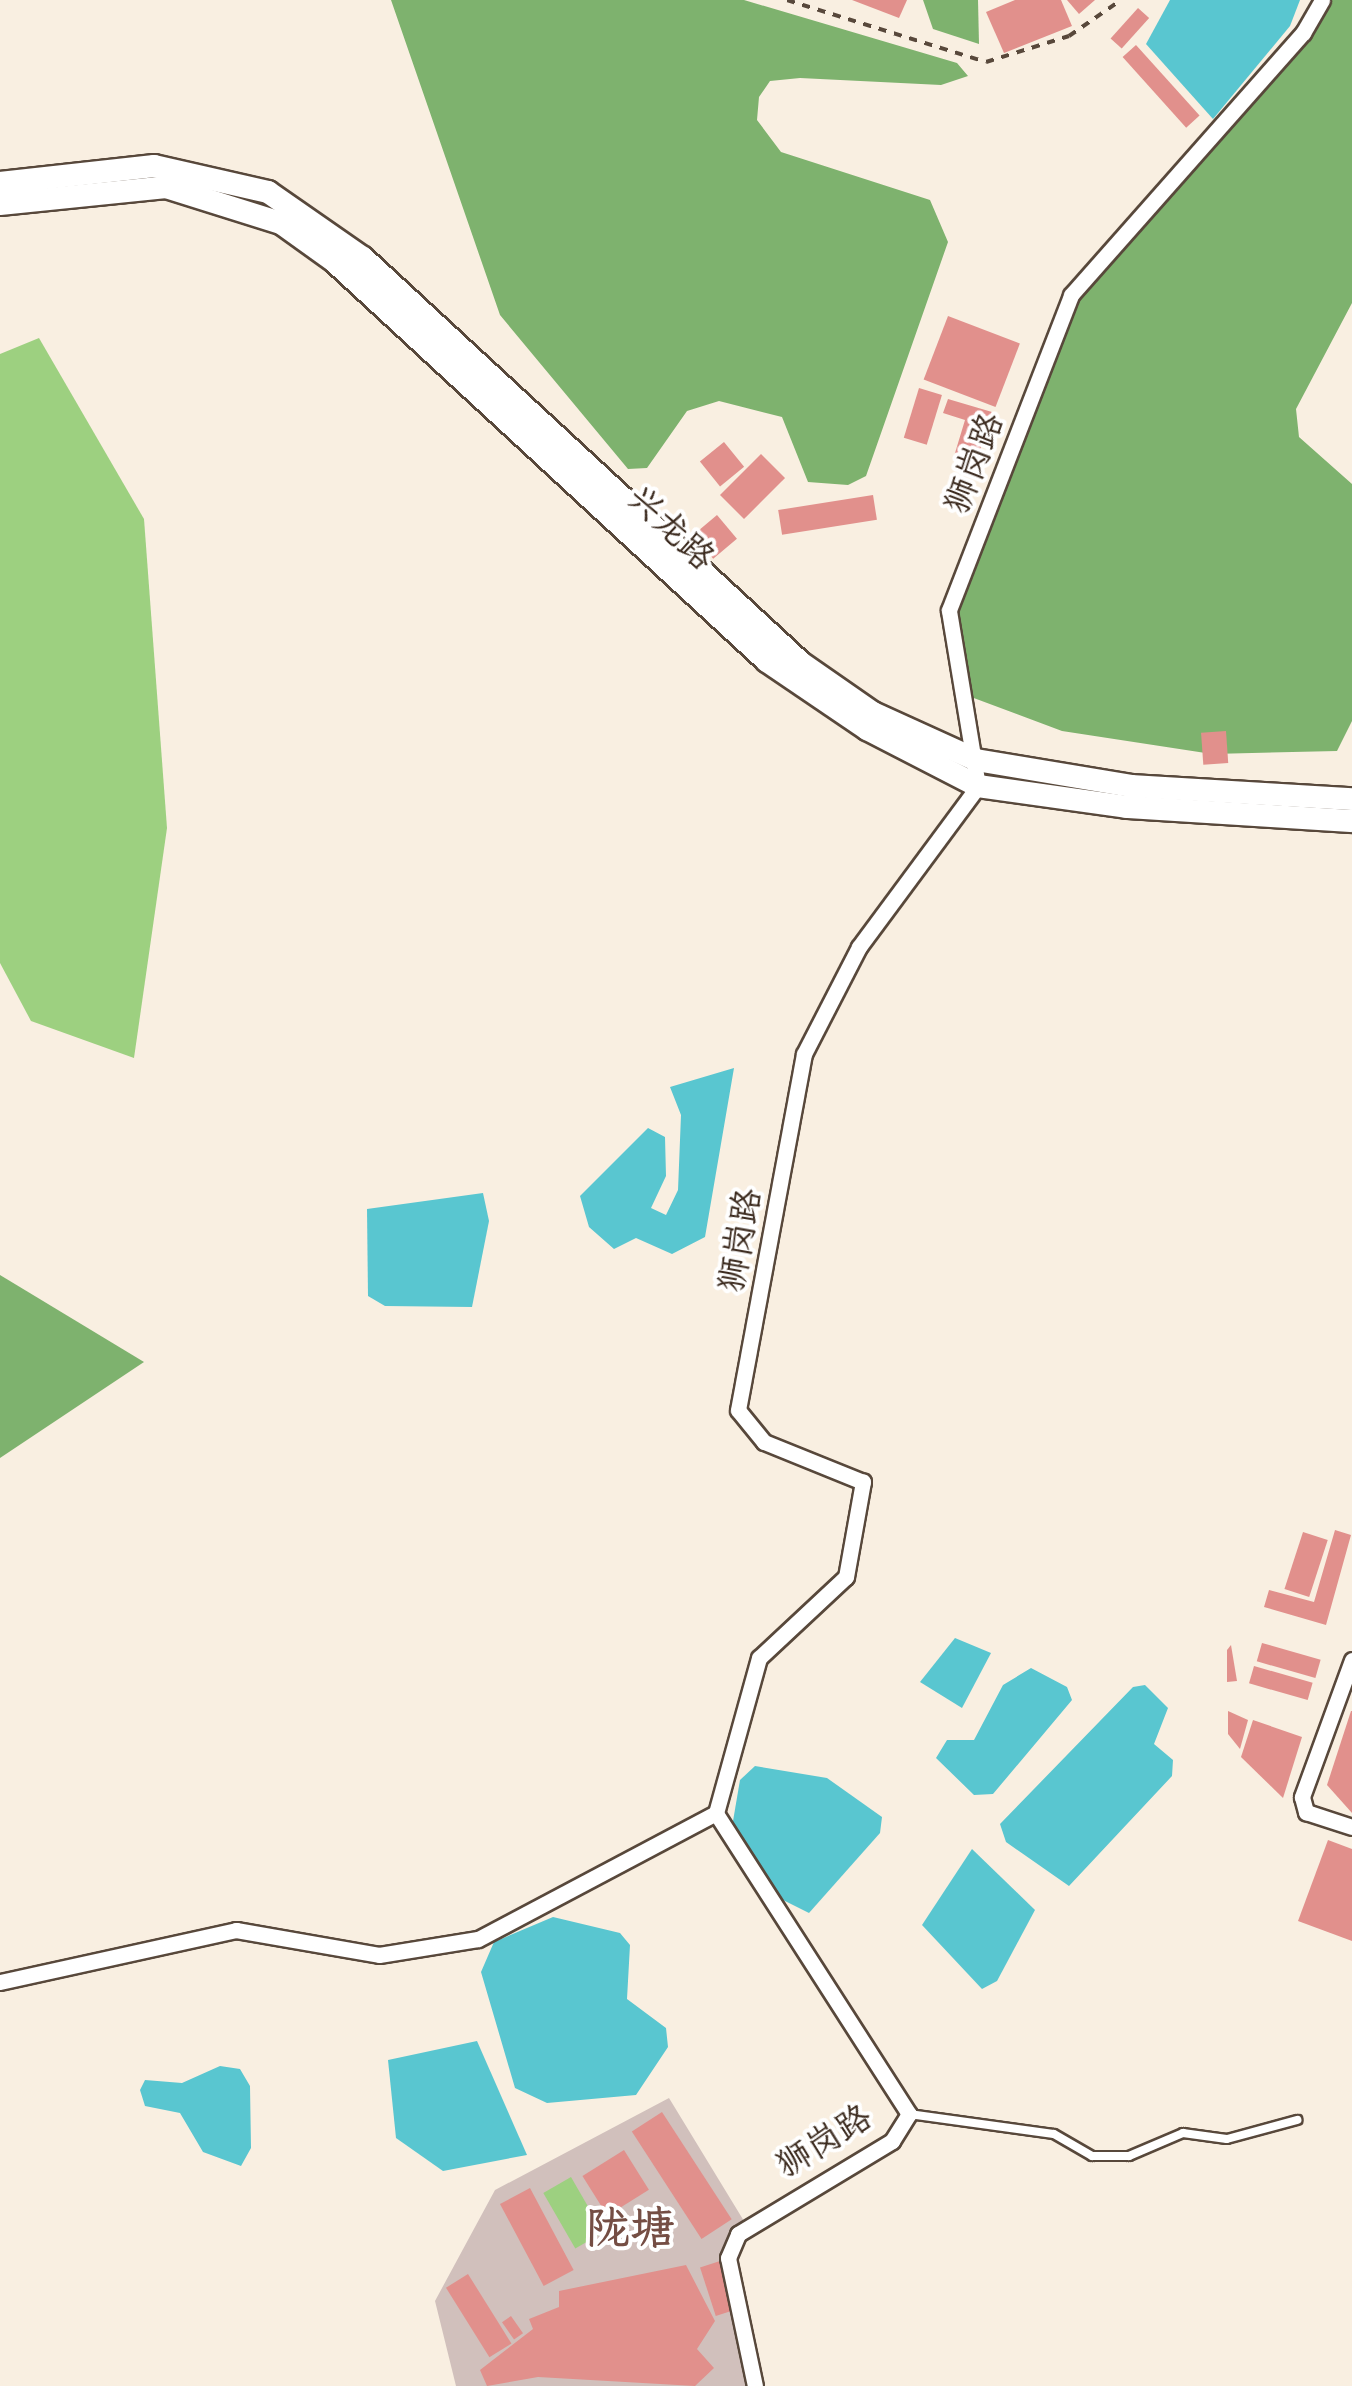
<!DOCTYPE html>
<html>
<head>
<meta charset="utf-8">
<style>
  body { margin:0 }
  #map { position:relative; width:1352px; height:2386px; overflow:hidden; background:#f9efe1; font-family:Caveat,"LXGW WenKai TC",sans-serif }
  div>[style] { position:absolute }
  .industrial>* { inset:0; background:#d1c0bc }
  .green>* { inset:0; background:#9dd080; transform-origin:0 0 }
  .forest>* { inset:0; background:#7eb26e }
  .water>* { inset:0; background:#59c6d0 }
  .building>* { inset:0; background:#e1908c; transform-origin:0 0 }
  .path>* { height:4px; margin-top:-2px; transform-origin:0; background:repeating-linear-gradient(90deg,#58483b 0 8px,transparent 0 16px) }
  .roads { filter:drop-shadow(2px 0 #58483b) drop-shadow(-2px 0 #58483b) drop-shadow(0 2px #58483b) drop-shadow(0 -2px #58483b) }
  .lane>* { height:8px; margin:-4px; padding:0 4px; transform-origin:4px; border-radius:4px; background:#fff }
  .street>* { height:15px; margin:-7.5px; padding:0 7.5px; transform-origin:7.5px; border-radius:7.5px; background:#fff }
  .secondary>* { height:22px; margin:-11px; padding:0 11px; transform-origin:11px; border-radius:11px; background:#fff }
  span { translate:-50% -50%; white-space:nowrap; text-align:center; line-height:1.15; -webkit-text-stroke:8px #fff; paint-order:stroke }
  .street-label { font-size:35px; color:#3b2a1e }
  .district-label { font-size:45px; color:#754e44; font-weight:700 }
</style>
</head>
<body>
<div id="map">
  <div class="industrial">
    <i style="clip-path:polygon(669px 2098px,747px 2226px,728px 2258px,755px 2386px,456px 2386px,435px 2301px,495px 2190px)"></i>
  </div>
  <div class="green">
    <i style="clip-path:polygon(39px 338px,144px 519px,167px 828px,134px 1058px,31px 1021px,0 963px,0 354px)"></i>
    <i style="left:571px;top:2177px;width:64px;height:32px;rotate:60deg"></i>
  </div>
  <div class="forest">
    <i style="clip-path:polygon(391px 0,744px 0,957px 63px,968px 76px,941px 85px,800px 78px,770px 81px,759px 97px,757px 120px,781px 152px,930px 200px,948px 242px,866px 476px,848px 485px,808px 482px,782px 417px,719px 401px,687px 411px,647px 468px,628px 469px,500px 315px)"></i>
    <i style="clip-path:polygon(923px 0,978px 0,979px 44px,933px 29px)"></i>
    <i style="clip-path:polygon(1322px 0,1352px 0,1352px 303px,1296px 409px,1299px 437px,1352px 484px,1352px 721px,1337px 751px,1212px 754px,1062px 731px,963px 694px,949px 610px,1071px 295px)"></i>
    <i style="clip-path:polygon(0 1275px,144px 1362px,0 1458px)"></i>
  </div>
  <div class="water">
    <i style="clip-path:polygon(1170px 0,1300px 0,1290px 26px,1213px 119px,1146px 44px)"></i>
    <i style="clip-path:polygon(734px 1068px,705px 1237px,672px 1254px,636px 1238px,614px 1249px,589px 1227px,580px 1196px,648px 1128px,665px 1137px,666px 1176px,651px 1208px,666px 1215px,678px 1190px,681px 1115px,670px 1087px)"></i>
    <i style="clip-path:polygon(483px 1193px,489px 1221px,472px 1307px,385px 1306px,368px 1296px,367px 1209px)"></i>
    <i style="clip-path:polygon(955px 1638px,991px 1653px,962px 1708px,920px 1682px)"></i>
    <i style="clip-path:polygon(1031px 1668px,1067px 1687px,1072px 1700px,993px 1794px,974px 1795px,936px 1758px,947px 1740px,974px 1740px,1003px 1685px)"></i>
    <i style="clip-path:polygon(1145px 1685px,1168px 1708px,1154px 1744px,1173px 1760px,1172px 1776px,1069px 1886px,1006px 1842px,1000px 1824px,1133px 1687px)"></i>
    <i style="clip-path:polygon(755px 1766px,827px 1778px,882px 1817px,880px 1833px,809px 1913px,783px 1900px,732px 1827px,740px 1780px)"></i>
    <i style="clip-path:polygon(972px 1849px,1035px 1910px,997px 1981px,982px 1989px,922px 1925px)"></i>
    <i style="clip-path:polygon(553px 1917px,620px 1933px,630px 1945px,627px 1999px,666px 2028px,668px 2047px,636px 2095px,547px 2103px,515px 2088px,481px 1972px,494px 1942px)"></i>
    <i style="clip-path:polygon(477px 2041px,527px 2155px,443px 2171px,396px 2138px,388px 2060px)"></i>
    <i style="clip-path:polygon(220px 2066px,240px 2069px,250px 2086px,251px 2148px,241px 2166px,203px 2152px,180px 2113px,145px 2106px,140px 2090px,145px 2080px,182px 2083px)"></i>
  </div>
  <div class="building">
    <i style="clip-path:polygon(852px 0,907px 0,899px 18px)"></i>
    <i style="clip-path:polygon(1015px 0,1061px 0,1072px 26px,1004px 53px,986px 12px)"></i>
    <i style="clip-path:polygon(1067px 0,1095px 0,1079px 14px)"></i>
    <i style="left:1138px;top:8px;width:15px;height:41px;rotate:42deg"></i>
    <i style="left:1136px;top:45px;width:95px;height:18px;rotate:48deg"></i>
    <i style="left:948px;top:316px;width:77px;height:68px;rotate:21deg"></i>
    <i style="left:919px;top:388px;width:24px;height:52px;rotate:17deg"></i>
    <i style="clip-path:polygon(948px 399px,992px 412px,977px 460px,955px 453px,965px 420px,943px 413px)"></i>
    <i style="left:724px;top:442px;width:32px;height:31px;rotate:51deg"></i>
    <i style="left:761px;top:454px;width:34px;height:58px;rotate:45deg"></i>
    <i style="left:873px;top:495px;width:25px;height:96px;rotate:81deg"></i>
    <i style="left:717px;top:515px;width:31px;height:31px;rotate:50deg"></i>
    <i style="left:1226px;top:731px;width:32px;height:25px;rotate:86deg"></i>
    <i style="clip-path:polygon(1335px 1530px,1351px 1535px,1326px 1625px,1264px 1607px,1269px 1590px,1314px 1602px)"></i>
    <i style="left:1303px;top:1532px;width:26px;height:60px;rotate:18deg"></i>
    <i style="left:1262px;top:1643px;width:61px;height:19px;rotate:16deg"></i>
    <i style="clip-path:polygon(1231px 1645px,1237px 1681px,1227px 1682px,1227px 1650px)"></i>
    <i style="left:1254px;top:1666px;width:61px;height:18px;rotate:16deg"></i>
    <i style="clip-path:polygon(1228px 1711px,1248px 1720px,1240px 1749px,1228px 1734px)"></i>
    <i style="clip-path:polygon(1351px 1711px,1352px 1711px,1352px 1813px,1327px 1785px)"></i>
    <i style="clip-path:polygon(1253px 1720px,1302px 1737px,1283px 1798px,1241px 1757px)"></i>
    <i style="clip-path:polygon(1328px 1840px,1352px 1849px,1352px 1941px,1298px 1921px)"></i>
    <i style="left:662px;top:2112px;width:128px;height:36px;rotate:57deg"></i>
    <i style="left:624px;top:2150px;width:47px;height:49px;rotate:58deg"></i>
    <i style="left:530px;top:2188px;width:93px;height:34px;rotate:62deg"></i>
    <i style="left:720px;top:2261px;width:51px;height:21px;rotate:72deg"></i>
    <i style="clip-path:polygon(686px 2265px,715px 2321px,697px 2349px,714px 2368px,695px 2386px,538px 2377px,487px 2386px,480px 2370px,533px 2329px,529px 2319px,559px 2307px,559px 2291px)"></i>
    <i style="left:468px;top:2274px;width:82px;height:26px;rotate:58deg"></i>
    <i style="left:511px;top:2316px;width:21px;height:11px;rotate:55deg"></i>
  </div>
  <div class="path">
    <i style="left:787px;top:0;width:208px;rotate:17.3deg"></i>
    <i style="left:986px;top:62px;width:87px;rotate:-17.4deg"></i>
    <i style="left:1069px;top:36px;width:63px;rotate:-34.7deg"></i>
  </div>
  <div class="roads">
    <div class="lane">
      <i style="left:909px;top:2114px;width:146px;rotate:7.9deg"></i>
      <i style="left:1054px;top:2134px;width:44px;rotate:30.1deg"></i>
      <i style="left:1092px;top:2156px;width:37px"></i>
      <i style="left:1129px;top:2156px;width:59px;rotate:-23.1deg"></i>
      <i style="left:1183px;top:2133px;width:44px;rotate:7.8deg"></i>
      <i style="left:1227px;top:2139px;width:73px;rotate:-15.2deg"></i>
    </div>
    <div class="street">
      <i style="left:1352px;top:1660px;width:146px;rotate:110.1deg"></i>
      <i style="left:1302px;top:1797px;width:16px;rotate:75deg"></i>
      <i style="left:1306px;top:1812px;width:48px;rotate:18.1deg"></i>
      <i style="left:0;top:1982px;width:242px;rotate:-12.4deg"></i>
      <i style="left:236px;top:1930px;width:145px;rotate:9.9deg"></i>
      <i style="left:379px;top:1955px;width:100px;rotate:-9.2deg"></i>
      <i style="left:478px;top:1939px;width:269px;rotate:-27.9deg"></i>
      <i style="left:755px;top:2386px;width:131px;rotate:-101.9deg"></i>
      <i style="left:728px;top:2258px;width:26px;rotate:-67deg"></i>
      <i style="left:738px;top:2234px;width:180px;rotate:-31.1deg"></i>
      <i style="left:892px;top:2141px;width:32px;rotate:-58deg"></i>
      <i style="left:909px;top:2114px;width:358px;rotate:-122.7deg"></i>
      <i style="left:716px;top:1813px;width:161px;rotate:-74.5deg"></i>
      <i style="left:759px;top:1658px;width:119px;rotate:-43deg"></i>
      <i style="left:846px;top:1577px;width:97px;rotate:-79.9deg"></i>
      <i style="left:863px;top:1482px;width:107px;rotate:-158deg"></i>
      <i style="left:764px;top:1442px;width:41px;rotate:-129.1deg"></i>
      <i style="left:738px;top:1410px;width:362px;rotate:-79.5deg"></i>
      <i style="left:804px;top:1054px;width:120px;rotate:-62.8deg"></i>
      <i style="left:859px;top:947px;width:200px;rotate:-53.5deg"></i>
      <i style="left:978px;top:786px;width:178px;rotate:-99.4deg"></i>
      <i style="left:949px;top:610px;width:338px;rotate:-68.8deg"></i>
      <i style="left:1071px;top:295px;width:350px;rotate:-48.5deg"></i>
      <i style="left:1303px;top:33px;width:38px;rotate:-60deg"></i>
    </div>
    <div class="secondary">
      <i style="left:0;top:183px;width:155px;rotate:-6.3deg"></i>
      <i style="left:154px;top:166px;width:117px;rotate:12.8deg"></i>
      <i style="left:268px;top:192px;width:116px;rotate:34.8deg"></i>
      <i style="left:363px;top:258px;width:597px;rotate:42.76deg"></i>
      <i style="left:801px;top:663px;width:88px;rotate:34.8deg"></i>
      <i style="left:873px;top:713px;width:113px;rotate:24.5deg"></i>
      <i style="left:976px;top:760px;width:157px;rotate:9.5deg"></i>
      <i style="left:1131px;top:786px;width:221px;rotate:3.4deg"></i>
      <i style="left:0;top:204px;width:167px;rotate:-5.8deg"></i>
      <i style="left:166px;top:187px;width:121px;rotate:17.4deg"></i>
      <i style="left:281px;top:223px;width:65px;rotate:35.6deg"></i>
      <i style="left:334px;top:261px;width:589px;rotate:42.73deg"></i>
      <i style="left:767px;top:661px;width:121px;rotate:34.2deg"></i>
      <i style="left:867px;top:729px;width:125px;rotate:27.2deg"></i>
      <i style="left:978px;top:786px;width:150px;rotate:8deg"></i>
      <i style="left:1127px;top:807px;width:225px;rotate:3.6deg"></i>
    </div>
  </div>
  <div class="street-label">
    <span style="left:974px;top:463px;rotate:-69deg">狮岗路</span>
    <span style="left:671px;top:528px;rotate:43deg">兴龙路</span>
    <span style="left:740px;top:1240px;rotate:-80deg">狮岗路</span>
    <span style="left:824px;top:2141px;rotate:-32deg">狮岗路</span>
  </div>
  <div class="district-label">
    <span style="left:630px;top:2229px">陇塘</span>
  </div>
</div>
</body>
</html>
